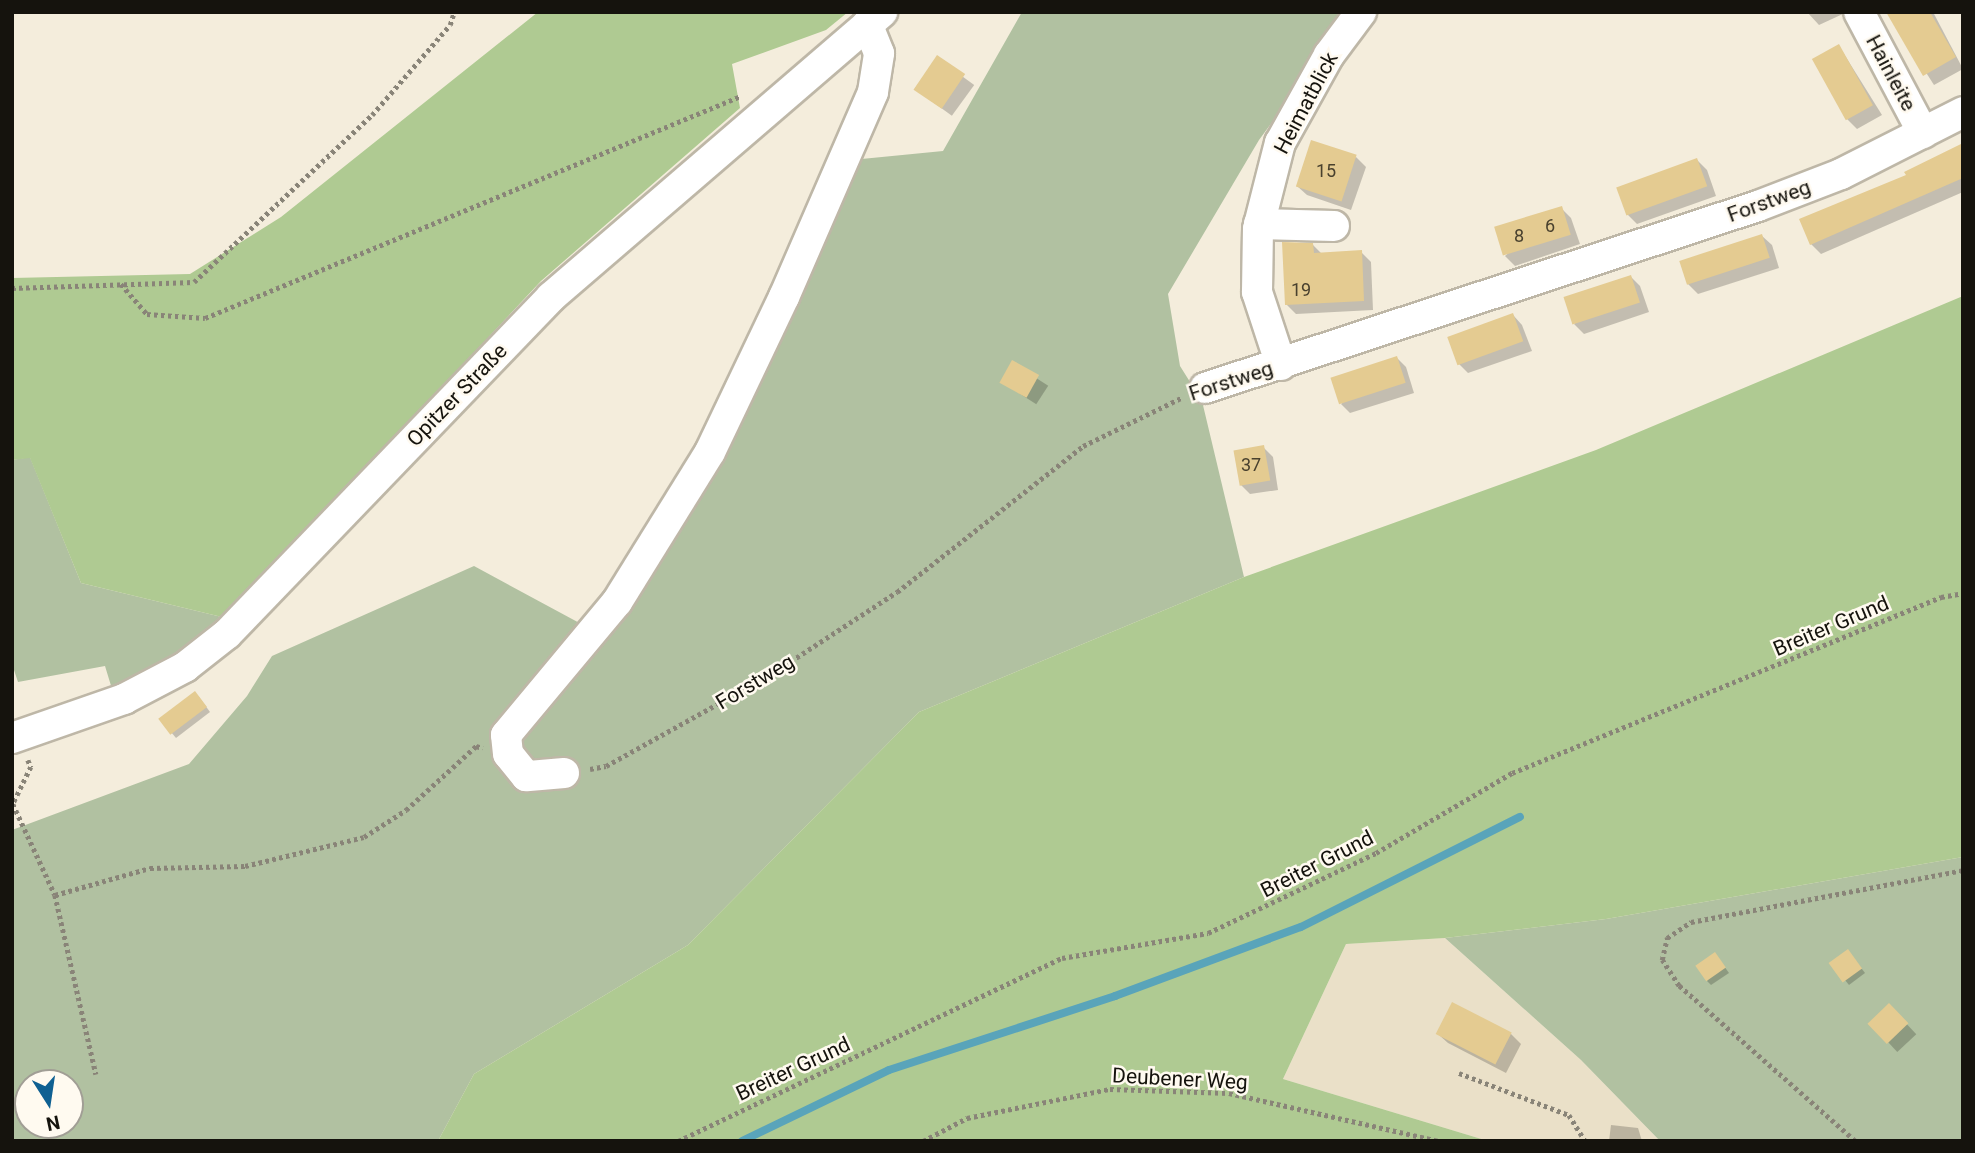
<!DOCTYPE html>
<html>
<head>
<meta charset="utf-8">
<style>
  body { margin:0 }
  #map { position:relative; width:1975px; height:1153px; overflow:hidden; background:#f4eddc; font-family:Roboto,sans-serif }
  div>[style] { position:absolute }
  .built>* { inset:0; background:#eae0c8 }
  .green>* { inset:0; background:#b1c1a1 }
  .forest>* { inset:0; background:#afca92 }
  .shadow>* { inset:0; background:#0003; transform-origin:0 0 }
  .stream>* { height:8px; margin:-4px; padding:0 4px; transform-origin:4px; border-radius:4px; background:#59a4ba }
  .building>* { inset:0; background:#e4cb91; transform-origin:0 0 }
  .path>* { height:4.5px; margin-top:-2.25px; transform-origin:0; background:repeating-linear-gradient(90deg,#898478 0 3.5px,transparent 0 7px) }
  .roads { filter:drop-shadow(2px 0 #beb7a7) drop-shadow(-2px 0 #beb7a7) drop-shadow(0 2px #beb7a7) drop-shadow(0 -2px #beb7a7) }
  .minor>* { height:30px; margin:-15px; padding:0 15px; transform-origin:15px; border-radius:15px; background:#fff }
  span { translate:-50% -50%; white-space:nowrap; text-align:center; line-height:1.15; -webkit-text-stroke:5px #fffaf0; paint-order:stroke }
  .number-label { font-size:18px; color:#49412e }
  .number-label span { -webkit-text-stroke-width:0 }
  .street-label { font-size:21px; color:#15130d }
  .frame { position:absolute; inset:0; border:14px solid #15130d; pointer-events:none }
  .north { position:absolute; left:14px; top:1069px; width:70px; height:70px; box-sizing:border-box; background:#fffaf0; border:2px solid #a19e95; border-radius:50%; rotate:168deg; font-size:19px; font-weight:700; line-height:28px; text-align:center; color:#15130d }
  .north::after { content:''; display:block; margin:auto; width:24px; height:32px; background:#0f6092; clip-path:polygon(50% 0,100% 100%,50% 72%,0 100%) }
</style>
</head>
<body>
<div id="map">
  <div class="built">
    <i style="clip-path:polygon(1445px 938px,1581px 1060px,1660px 1141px,1488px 1141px,1283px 1079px,1346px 944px)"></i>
  </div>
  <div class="green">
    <i style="clip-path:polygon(evenodd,1022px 12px,1353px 12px,1259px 140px,1168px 294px,1180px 366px,1202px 401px,1244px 577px,919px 712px,688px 945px,474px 1074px,438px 1141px,12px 1141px,12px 830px,189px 764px,247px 696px,272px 656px,474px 566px,585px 626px,708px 437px,831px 162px,943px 151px,1022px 12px,28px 1083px,70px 1083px,70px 1125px,28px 1125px,28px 1083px)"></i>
    <i style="clip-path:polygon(30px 457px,81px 583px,226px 618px,196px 642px,112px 689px,105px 666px,18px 682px,12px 664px,12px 460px)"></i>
    <i style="clip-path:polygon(1963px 857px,1963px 1141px,1660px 1141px,1581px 1060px,1445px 938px,1606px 919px)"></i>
  </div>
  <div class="forest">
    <i style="clip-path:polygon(538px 12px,848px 12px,826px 30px,732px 64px,740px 108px,541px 281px,226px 618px,81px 583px,30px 458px,12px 460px,12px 278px,190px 274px,281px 217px)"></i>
    <i style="clip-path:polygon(1963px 296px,1963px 857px,1606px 919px,1445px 938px,1346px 944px,1283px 1079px,1488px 1141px,438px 1141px,474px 1074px,688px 945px,919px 712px,1244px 577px,1596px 450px)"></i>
  </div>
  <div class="shadow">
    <i style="clip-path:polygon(1807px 12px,1845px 12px,1845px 13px,1819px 25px)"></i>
    <i style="clip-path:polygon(1902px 12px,1933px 12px,1963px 69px,1934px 85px,1891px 18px)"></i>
    <i style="clip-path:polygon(1839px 46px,1882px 115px,1857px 129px,1847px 119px)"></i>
    <i style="left:937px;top:58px;width:46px;height:38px;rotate:36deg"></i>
    <i style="clip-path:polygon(1963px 145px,1963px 192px,1821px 254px,1811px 244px,1908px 176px)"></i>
    <i style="clip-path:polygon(1356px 157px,1366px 167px,1351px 210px,1307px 195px,1297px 186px)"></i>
    <i style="clip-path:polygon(1697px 160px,1707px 170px,1716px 196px,1637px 224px,1627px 214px)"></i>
    <i style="clip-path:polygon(1561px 208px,1571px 218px,1580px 244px,1515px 266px,1505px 256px)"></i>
    <i style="clip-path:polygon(1762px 236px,1772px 245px,1779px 268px,1698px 294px,1688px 284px)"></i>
    <i style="clip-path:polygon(1313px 245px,1322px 254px,1361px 252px,1371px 262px,1373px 310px,1296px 314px,1286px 304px)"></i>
    <i style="clip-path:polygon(1631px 277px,1640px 286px,1649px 312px,1584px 334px,1574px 324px)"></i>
    <i style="clip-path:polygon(1513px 315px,1522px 325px,1532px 351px,1468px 373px,1458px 363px)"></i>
    <i style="clip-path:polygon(1397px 358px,1406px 367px,1414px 393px,1350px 413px,1341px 404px)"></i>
    <i style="left:1013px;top:363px;width:42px;height:22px;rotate:33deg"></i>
    <i style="clip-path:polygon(1263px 447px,1273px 457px,1278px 490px,1250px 494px,1240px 484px)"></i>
    <i style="clip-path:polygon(199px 697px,210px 712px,176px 738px,160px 719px)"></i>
    <i style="clip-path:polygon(1852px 956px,1865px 973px,1849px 985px,1832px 964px)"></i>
    <i style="clip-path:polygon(1719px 959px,1729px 973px,1711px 985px,1707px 981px)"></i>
    <i style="left:1889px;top:1005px;width:40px;height:26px;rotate:47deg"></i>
    <i style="clip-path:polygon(1438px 1034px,1511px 1034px,1521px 1044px,1506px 1073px,1448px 1043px)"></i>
    <i style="clip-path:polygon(1611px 1125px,1638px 1128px,1642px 1141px,1609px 1141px)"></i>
  </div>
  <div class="stream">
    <i style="left:742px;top:1141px;width:163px;rotate:-25.8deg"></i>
    <i style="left:889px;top:1070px;width:238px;rotate:-18.1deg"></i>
    <i style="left:1115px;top:996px;width:198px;rotate:-20.4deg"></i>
    <i style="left:1301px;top:927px;width:245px;rotate:-26.7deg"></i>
  </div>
  <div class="building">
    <i style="clip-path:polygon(1886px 12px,1930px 12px,1956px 57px,1923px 76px)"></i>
    <i style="left:1839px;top:44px;width:70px;height:31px;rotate:61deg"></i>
    <i style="left:937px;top:55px;width:34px;height:42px;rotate:34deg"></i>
    <i style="left:1311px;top:140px;width:48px;height:49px;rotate:18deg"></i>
    <i style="clip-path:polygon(1963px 143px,1963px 178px,1810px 245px,1799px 219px,1906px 175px,1904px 172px)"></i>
    <i style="left:1697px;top:158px;width:30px;height:86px;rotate:70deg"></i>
    <i style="left:1562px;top:206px;width:30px;height:71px;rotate:73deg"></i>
    <i style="left:1762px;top:234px;width:25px;height:87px;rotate:72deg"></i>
    <i style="clip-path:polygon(1282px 242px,1313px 243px,1314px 253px,1362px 250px,1364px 301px,1285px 305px)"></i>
    <i style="left:1631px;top:275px;width:29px;height:71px;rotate:72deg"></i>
    <i style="left:1513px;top:313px;width:30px;height:70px;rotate:70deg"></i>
    <i style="left:1397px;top:356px;width:28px;height:70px;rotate:72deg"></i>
    <i style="left:1012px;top:360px;width:31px;height:26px;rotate:29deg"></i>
    <i style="left:1264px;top:445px;width:36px;height:31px;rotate:80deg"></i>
    <i style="left:195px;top:691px;width:20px;height:46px;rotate:53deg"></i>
    <i style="left:1848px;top:949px;width:24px;height:24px;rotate:54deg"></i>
    <i style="left:1715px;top:952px;width:19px;height:24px;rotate:55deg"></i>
    <i style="left:1452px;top:1002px;width:67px;height:36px;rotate:27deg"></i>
    <i style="left:1889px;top:1003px;width:28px;height:30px;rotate:46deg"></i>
  </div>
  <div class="path">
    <i style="left:121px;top:284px;width:40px;rotate:49deg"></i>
    <i style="left:147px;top:314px;width:58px;rotate:3.9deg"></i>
    <i style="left:205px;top:318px;width:580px;rotate:-22.5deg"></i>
    <i style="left:12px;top:288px;width:182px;rotate:-1.9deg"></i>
    <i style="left:194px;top:282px;width:244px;rotate:-43.2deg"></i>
    <i style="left:372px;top:115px;width:119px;rotate:-49.1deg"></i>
    <i style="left:450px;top:25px;width:14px;rotate:-73deg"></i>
    <i style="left:28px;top:760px;width:8px;rotate:67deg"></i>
    <i style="left:31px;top:767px;width:41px;rotate:115.9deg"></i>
    <i style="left:13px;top:804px;width:100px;rotate:65.2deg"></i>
    <i style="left:55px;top:895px;width:184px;rotate:77.1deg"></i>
    <i style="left:590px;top:769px;width:16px;rotate:-11deg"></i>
    <i style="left:606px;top:766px;width:191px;rotate:-29.1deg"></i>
    <i style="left:773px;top:673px;width:148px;rotate:-33.2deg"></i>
    <i style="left:897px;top:592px;width:236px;rotate:-38.1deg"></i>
    <i style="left:1083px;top:446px;width:109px;rotate:-26.1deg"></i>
    <i style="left:55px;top:895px;width:99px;rotate:-15.9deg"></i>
    <i style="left:150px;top:868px;width:95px;rotate:-1.2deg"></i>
    <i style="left:245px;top:866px;width:122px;rotate:-13.7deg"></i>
    <i style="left:364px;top:837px;width:50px;rotate:-32.7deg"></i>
    <i style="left:406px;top:810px;width:95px;rotate:-42.4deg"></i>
    <i style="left:476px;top:746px;width:7px;rotate:16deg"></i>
    <i style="left:1459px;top:1073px;width:118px;rotate:20.9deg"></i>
    <i style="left:1569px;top:1115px;width:31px;rotate:58deg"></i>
    <i style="left:678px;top:1141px;width:425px;rotate:-25.5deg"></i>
    <i style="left:1062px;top:958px;width:148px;rotate:-9.7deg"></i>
    <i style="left:1208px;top:933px;width:186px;rotate:-25.5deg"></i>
    <i style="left:1376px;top:853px;width:158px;rotate:-30.5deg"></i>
    <i style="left:1512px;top:773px;width:464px;rotate:-22.3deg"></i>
    <i style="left:1941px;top:597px;width:22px;rotate:-10deg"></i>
    <i style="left:923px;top:1141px;width:50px;rotate:-27.6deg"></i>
    <i style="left:967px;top:1118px;width:146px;rotate:-11.5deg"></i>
    <i style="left:1110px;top:1089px;width:119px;rotate:1.9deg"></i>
    <i style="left:1229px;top:1093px;width:214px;rotate:12.9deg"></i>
    <i style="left:1855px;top:1141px;width:235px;rotate:-138.6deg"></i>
    <i style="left:1679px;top:986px;width:31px;rotate:-123deg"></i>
    <i style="left:1662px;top:960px;width:23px;rotate:-77deg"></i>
    <i style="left:1667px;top:938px;width:29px;rotate:-34deg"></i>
    <i style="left:1691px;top:922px;width:277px;rotate:-10.8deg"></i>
  </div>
  <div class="roads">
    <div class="minor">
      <i style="left:1859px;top:12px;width:137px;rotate:62.1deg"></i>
      <i style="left:1259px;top:224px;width:75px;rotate:1.5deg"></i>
      <i style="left:1281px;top:365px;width:77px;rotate:-108.2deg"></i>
      <i style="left:1257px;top:292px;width:63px;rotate:-89.1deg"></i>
      <i style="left:1258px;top:229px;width:89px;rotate:-75.7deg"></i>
      <i style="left:1280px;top:143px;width:101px;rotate:-60.9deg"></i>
      <i style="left:1329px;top:55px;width:54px;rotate:-53.3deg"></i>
      <i style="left:1205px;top:388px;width:582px;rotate:-18.22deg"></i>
      <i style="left:1758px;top:206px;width:89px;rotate:-21.1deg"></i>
      <i style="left:1841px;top:174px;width:137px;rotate:-26.9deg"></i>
      <i style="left:12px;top:738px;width:119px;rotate:-19.2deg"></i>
      <i style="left:124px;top:699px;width:69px;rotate:-27.7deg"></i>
      <i style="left:185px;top:667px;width:53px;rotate:-38.2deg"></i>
      <i style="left:227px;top:634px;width:467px;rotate:-46.1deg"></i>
      <i style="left:551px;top:297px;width:437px;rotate:-40.7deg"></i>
      <i style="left:564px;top:773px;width:38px;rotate:175deg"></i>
      <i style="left:526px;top:776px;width:28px;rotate:-129deg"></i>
      <i style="left:508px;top:754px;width:19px;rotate:-96deg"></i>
      <i style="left:506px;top:735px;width:173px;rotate:-50.2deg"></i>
      <i style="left:617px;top:602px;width:176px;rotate:-58.2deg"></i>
      <i style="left:710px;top:452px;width:172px;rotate:-64.5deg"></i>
      <i style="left:784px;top:297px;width:223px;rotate:-66.5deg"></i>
      <i style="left:873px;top:92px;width:39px;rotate:-81deg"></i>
      <i style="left:879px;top:53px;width:31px;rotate:-112deg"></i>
    </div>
  </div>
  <div class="number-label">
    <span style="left:1326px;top:171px">15</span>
    <span style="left:1550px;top:226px">6</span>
    <span style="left:1519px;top:236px">8</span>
    <span style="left:1301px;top:290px">19</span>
    <span style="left:1251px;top:465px">37</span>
  </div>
  <div class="street-label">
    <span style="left:1891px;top:73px;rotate:62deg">Hainleite</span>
    <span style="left:1306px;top:103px;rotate:-62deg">Heimatblick</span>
    <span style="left:1769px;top:201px;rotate:-20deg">Forstweg</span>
    <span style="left:1231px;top:381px;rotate:-18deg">Forstweg</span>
    <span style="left:457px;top:395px;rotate:-46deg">Opitzer Straße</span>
    <span style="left:1831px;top:626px;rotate:-23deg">Breiter Grund</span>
    <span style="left:755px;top:682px;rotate:-31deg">Forstweg</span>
    <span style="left:1317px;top:864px;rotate:-27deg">Breiter Grund</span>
    <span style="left:793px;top:1069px;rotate:-25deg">Breiter Grund</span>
    <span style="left:1180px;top:1079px;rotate:3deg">Deubener Weg</span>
  </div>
  <div class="frame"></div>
  <div class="north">N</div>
</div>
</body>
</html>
